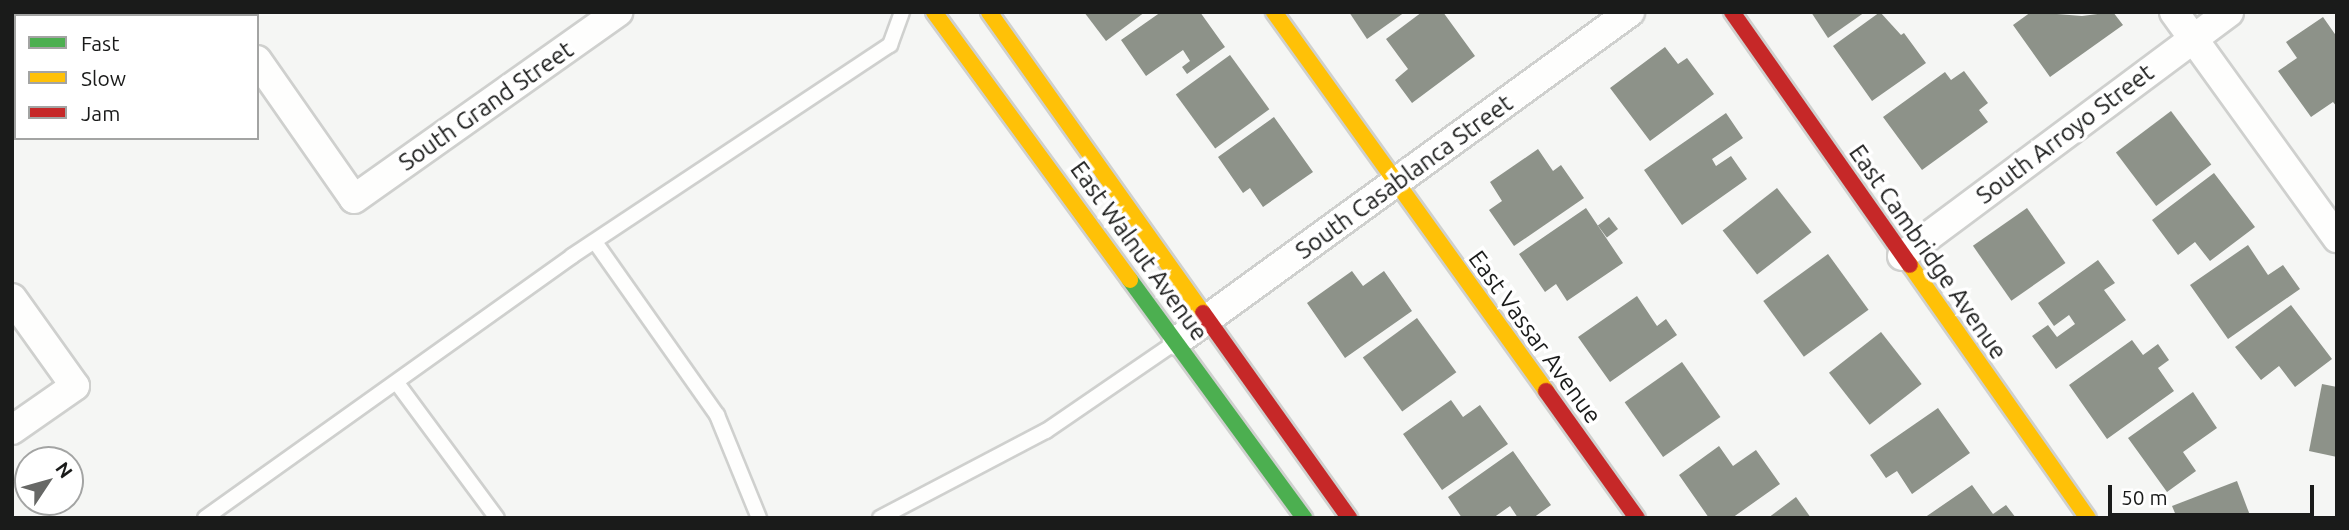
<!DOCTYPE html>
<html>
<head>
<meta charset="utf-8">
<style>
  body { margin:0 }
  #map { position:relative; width:2349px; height:530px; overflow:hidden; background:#f5f6f4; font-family:Ubuntu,sans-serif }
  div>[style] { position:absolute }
  .building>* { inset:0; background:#8d9289; transform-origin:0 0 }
  .roads { filter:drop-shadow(2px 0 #cfd0ce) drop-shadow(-2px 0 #cfd0ce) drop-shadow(0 2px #cfd0ce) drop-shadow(0 -2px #cfd0ce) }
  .lane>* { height:14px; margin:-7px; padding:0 7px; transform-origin:7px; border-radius:7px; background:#fefefd }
  .street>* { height:28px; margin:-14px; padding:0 14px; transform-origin:14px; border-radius:14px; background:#fefefd }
  .fast>* { height:16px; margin:-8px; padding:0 8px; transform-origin:8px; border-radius:8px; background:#4caf50 }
  .slow>* { height:16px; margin:-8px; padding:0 8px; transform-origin:8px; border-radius:8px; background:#ffc107 }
  .jam>* { height:16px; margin:-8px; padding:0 8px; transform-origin:8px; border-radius:8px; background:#c62828 }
  span { translate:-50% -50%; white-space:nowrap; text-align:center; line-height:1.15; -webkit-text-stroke:7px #fff; paint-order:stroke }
  .street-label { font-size:24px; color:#1a1b1a }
  .frame { position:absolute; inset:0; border:14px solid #1a1b1a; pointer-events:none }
  .legend { position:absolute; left:14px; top:14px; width:245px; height:126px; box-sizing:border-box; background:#fff; border:2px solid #a3a4a3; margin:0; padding:9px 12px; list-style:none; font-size:21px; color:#1a1b1a }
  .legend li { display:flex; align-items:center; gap:14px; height:35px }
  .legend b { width:35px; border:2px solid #a3a4a3 }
  .north { position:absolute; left:14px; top:446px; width:70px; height:70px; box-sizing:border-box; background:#fff; border:2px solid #a3a4a3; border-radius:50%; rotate:54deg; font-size:19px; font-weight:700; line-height:28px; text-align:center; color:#1a1b1a }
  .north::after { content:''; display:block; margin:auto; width:24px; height:32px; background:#676866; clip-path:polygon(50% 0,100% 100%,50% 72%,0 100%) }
  .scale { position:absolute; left:2108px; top:485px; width:206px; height:32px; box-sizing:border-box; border:4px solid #1a1b1a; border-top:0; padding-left:9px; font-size:21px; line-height:24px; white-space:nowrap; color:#1a1b1a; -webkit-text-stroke:5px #fff; paint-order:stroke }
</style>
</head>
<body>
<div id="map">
  <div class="building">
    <i style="clip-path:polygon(1084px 12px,1145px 12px,1106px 41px)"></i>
    <i style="clip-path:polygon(1161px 12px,1200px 12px,1225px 47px,1187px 74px,1182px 67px,1190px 61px,1183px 50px,1146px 76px,1121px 40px)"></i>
    <i style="clip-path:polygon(1349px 12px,1405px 12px,1367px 39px)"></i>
    <i style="clip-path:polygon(1422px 12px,1443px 12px,1475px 56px,1412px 103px,1395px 80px,1408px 69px,1386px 39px)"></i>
    <i style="clip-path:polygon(1811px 12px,1865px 12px,1828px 38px)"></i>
    <i style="clip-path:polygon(1880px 12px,1901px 35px,1904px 33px,1926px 63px,1872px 101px,1833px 46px)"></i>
    <i style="clip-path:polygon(2031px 12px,2082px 16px,2113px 12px,2123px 25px,2050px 77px,2013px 25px)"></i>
    <i style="clip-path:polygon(2323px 17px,2337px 37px,2337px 107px,2333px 102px,2311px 117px,2278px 71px,2297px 58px,2286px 42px)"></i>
    <i style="clip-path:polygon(1665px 47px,1678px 64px,1687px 58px,1714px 94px,1650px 141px,1610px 88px)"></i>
    <i style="left:1230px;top:55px;width:67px;height:67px;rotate:54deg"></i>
    <i style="clip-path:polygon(1964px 71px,1988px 103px,1979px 110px,1988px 122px,1922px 170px,1883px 117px,1945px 72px,1951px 80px)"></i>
    <i style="left:2171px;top:111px;width:67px;height:69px;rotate:53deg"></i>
    <i style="clip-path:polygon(1726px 113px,1743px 138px,1712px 159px,1716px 166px,1731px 156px,1747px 179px,1682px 225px,1644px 170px)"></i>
    <i style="clip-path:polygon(1274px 117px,1313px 172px,1263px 207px,1250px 188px,1243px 193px,1218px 157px)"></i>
    <i style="clip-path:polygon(1538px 149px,1553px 171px,1561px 165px,1584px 198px,1514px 246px,1489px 210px,1502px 201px,1490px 182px)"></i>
    <i style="clip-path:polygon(2214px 173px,2255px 227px,2210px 261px,2195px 242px,2178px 255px,2152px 220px)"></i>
    <i style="left:1777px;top:188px;width:56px;height:69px;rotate:52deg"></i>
    <i style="clip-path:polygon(1586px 208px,1623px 263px,1567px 301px,1556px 284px,1545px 292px,1519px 254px)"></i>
    <i style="left:2027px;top:208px;width:67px;height:66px;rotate:55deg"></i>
    <i style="left:1609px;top:217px;width:15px;height:14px;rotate:53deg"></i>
    <i style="clip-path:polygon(2248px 245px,2268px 275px,2283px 265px,2300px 289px,2228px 339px,2190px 285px)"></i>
    <i style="left:1828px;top:254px;width:69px;height:80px;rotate:54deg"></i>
    <i style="clip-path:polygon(2098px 260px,2115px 283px,2104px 290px,2126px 320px,2056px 369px,2032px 336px,2048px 325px,2057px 337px,2075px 324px,2069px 315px,2054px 326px,2038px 303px)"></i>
    <i style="clip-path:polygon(1352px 271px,1363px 286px,1384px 271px,1412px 311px,1345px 358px,1307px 303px)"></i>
    <i style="clip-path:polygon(1637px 296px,1657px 326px,1666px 319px,1677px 335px,1610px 382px,1578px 337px)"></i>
    <i style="clip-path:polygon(2291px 305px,2332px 359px,2295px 387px,2279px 366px,2261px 380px,2235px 347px)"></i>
    <i style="left:1417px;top:318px;width:67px;height:67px;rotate:54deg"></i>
    <i style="left:1881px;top:332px;width:66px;height:66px;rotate:52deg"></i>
    <i style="clip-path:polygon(2132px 340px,2143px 355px,2158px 344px,2169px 360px,2158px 368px,2174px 391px,2107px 439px,2069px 385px)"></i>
    <i style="left:1682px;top:362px;width:67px;height:70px;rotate:55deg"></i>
    <i style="clip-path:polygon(2322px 384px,2337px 387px,2337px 457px,2309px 451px)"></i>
    <i style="clip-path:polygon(2193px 392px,2217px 428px,2183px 452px,2196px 471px,2167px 492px,2128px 438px)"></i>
    <i style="clip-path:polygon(1451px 400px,1463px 417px,1480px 405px,1508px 444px,1442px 490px,1403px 434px)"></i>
    <i style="clip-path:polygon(1938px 408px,1970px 453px,1912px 494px,1897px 471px,1886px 478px,1870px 455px)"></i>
    <i style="clip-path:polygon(1719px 446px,1733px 466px,1756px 450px,1780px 484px,1732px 518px,1709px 518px,1679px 475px)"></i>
    <i style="clip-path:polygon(1513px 451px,1551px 505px,1533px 518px,1518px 518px,1510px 506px,1493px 518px,1462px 518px,1448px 497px)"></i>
    <i style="clip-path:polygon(2237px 481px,2251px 518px,2177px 518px,2172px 506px)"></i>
    <i style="clip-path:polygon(1972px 485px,1993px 514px,2006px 505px,2016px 518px,1924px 518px)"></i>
    <i style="clip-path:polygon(1796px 497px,1811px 518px,1768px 518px)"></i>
  </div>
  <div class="roads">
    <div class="lane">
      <i style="left:595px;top:242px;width:212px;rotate:54.8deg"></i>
      <i style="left:717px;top:415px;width:111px;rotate:67.8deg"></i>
      <i style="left:397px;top:383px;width:168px;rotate:53.5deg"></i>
      <i style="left:205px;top:518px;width:451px;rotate:-35.5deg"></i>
      <i style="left:572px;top:256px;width:382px;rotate:-33.6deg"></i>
      <i style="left:890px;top:45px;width:35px;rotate:-70deg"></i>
      <i style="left:880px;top:518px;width:187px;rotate:-27.7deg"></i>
      <i style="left:1046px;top:431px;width:154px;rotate:-34.4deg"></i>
    </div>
    <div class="street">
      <i style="left:224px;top:12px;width:4px;rotate:63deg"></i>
      <i style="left:2174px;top:12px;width:279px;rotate:54.2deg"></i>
      <i style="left:257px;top:60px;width:169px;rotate:55.1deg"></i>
      <i style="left:354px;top:199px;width:324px;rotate:-35.3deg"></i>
      <i style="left:1902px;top:256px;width:408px;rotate:-36.7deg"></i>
      <i style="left:12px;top:298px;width:108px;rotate:54.4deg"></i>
      <i style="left:75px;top:386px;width:77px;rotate:145.1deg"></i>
      <i style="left:1177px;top:341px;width:560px;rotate:-35.99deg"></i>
    </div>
    <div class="fast">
      <i style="left:1130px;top:280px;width:295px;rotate:53.8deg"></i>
    </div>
    <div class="slow">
      <i style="left:934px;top:12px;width:332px;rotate:53.8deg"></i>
      <i style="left:989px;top:12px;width:369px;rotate:54.6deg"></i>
      <i style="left:1274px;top:12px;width:467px;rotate:54.3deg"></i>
      <i style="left:1910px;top:265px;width:309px;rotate:54.9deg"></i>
    </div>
    <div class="jam">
      <i style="left:1732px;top:12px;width:309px;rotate:54.9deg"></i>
      <i style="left:1203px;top:313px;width:252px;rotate:54.5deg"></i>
      <i style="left:1546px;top:391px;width:156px;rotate:54.4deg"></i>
    </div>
  </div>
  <div class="street-label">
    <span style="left:486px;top:106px;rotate:-35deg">South Grand Street</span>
    <span style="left:2065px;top:134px;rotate:-37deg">South Arroyo Street</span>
    <span style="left:1404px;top:177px;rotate:-36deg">South Casablanca Street</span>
    <span style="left:1139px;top:251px;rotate:54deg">East Walnut Avenue</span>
    <span style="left:1928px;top:252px;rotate:55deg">East Cambridge Avenue</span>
    <span style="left:1535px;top:337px;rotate:54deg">East Vassar Avenue</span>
  </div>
  <div class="frame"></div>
  <ul class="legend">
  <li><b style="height:9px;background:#4caf50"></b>Fast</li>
  <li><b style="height:9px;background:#ffc107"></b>Slow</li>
  <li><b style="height:9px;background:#c62828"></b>Jam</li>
  </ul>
  <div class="north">N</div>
  <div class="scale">50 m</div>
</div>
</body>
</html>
